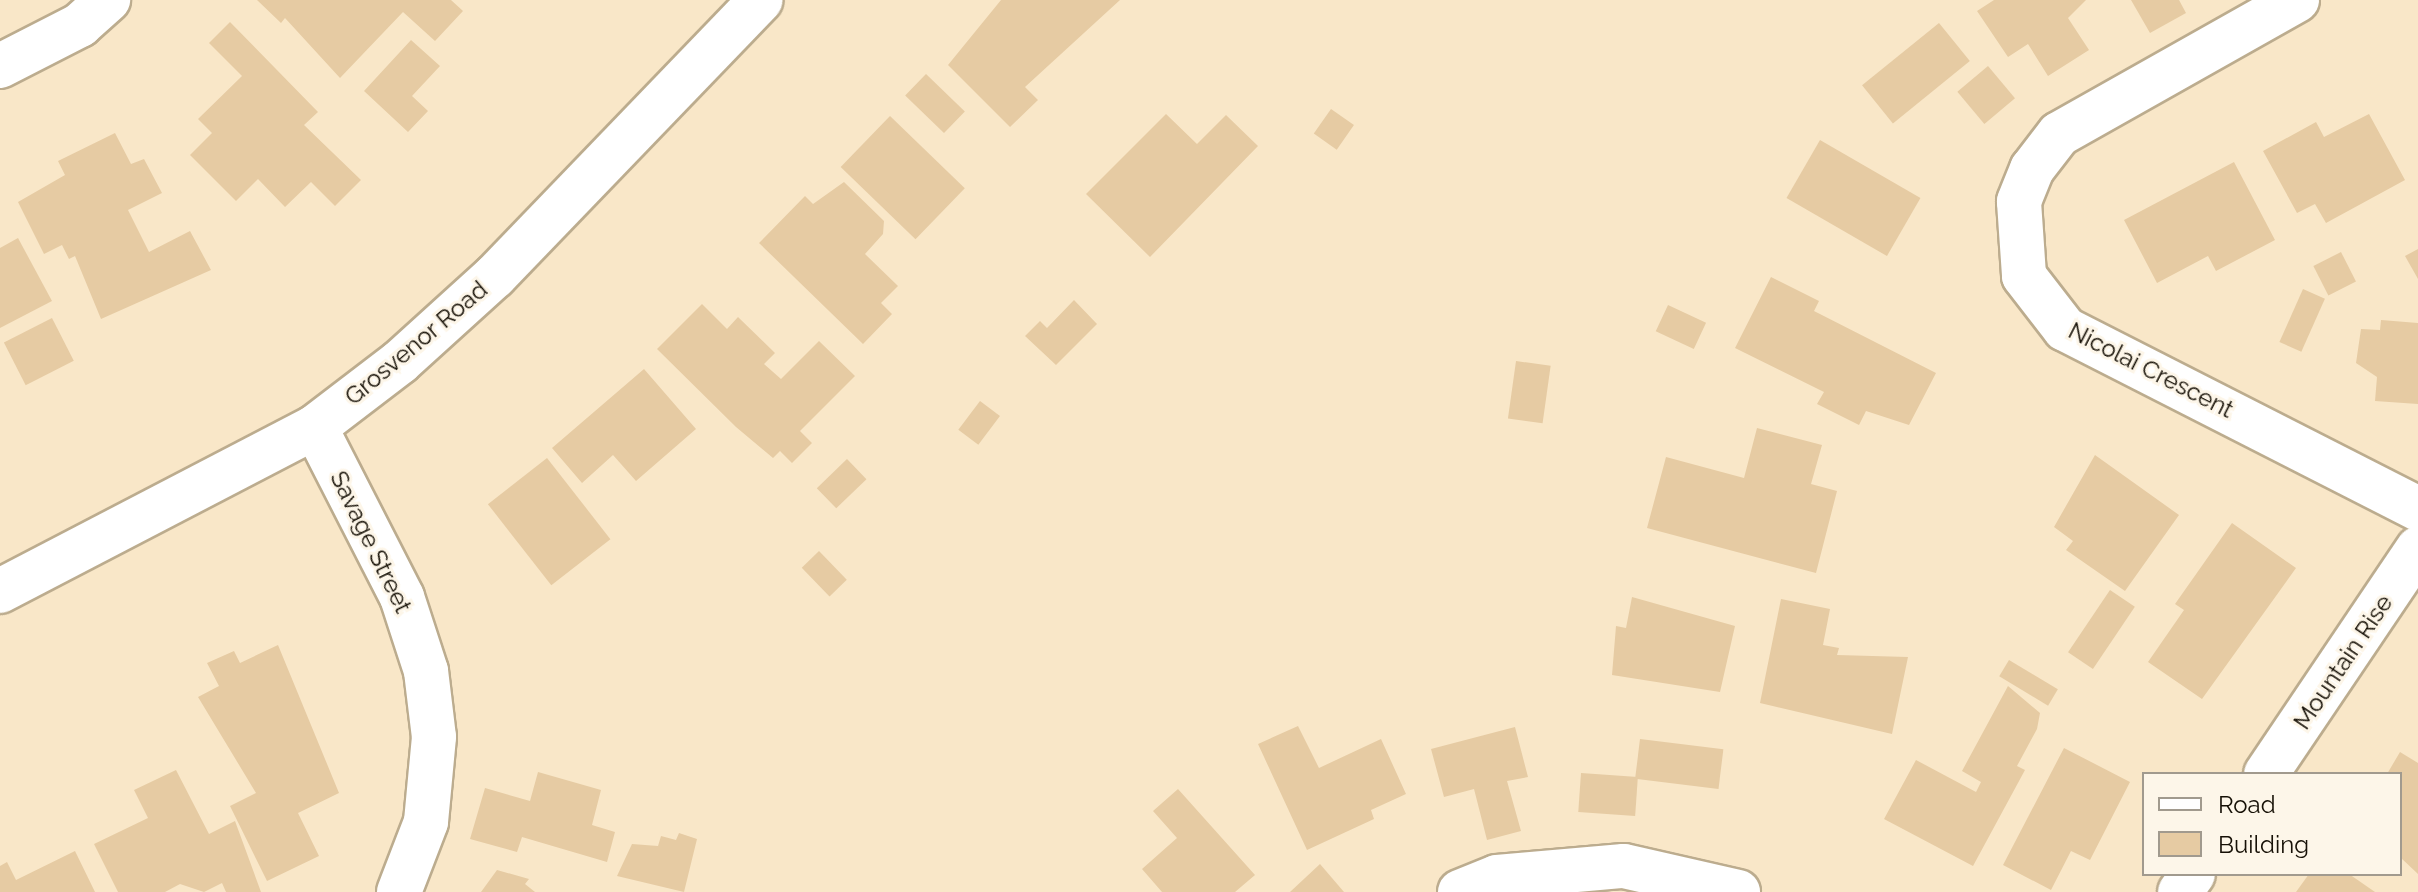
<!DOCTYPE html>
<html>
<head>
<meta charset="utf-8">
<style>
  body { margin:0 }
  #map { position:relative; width:2418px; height:892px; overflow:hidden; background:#f9e7c8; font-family:Raleway,sans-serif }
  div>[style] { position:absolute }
  .building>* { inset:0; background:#e6cba3; transform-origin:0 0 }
  .roads { filter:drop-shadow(2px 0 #bcac8e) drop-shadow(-2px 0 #bcac8e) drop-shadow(0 2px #bcac8e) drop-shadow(0 -2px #bcac8e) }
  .minor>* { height:44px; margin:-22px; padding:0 22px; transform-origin:22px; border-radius:22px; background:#fff }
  span { translate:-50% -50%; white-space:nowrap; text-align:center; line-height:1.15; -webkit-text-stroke:6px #fdf6e9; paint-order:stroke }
  .street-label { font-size:24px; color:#161006 }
  .legend { position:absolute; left:2142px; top:772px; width:260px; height:104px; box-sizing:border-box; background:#fdf6e9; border:2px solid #a19a8e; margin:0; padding:10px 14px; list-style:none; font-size:24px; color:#161006 }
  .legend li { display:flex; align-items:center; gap:16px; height:40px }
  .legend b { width:40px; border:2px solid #a19a8e }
</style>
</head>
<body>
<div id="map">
  <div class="building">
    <i style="clip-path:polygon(257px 0,451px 0,463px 11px,435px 41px,403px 12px,340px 78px,285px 18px,281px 23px)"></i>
    <i style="clip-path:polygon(1001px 0,1120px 0,1025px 87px,1038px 100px,1010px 127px,948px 65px)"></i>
    <i style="clip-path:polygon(1994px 0,2086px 0,2068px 18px,2089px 50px,2048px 76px,2028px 44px,2008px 57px,1977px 11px)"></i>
    <i style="clip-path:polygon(2131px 0,2179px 0,2186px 13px,2150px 33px)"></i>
    <i style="clip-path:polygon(230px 22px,318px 112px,304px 125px,361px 180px,335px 206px,311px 182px,285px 207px,258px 179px,236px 201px,190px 155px,212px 133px,198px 119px,242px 76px,209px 43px)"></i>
    <i style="left:1939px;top:23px;width:49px;height:99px;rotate:51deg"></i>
    <i style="clip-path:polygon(411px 40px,440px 66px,412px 96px,428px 111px,408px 132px,364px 91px)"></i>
    <i style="left:1988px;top:66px;width:42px;height:40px;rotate:50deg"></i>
    <i style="left:926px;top:74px;width:54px;height:30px;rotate:44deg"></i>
    <i style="left:1331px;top:109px;width:28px;height:30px;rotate:35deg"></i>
    <i style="clip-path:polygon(1166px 114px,1197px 144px,1226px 115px,1258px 146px,1150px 257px,1086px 194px)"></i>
    <i style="clip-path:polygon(2369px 114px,2405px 180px,2326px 223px,2315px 204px,2297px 213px,2263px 151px,2316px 122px,2324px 137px)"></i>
    <i style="left:890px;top:116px;width:104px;height:71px;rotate:44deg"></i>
    <i style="clip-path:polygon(115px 133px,131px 164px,144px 159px,162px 193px,128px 210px,149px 252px,190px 231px,211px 270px,101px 319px,75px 256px,69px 259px,62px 245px,44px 254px,18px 202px,65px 175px,58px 161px)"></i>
    <i style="left:1820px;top:140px;width:116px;height:67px;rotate:30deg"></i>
    <i style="clip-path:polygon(2234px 162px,2275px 240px,2216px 271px,2208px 256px,2157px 283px,2124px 220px)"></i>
    <i style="clip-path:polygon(844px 182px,884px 221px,883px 234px,865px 254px,898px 286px,881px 303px,892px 314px,863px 344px,759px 243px,805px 196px,813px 204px)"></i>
    <i style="clip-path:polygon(18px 238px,52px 301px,0 328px,0 248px)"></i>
    <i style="clip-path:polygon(2418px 249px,2418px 279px,2405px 256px)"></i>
    <i style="left:2341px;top:252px;width:33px;height:31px;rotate:63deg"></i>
    <i style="clip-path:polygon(1771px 277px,1819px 301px,1814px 311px,1936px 373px,1909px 425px,1866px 411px,1859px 425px,1817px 404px,1824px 392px,1735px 348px)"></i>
    <i style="left:2303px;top:289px;width:24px;height:58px;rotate:24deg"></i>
    <i style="clip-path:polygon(1074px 300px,1097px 324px,1056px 365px,1025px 336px,1040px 321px,1047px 328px)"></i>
    <i style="clip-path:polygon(702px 304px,727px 329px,738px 317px,775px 353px,764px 364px,781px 379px,819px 341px,855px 376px,800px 431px,812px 443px,792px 463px,780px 451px,773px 458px,736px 427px,657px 349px)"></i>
    <i style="left:1668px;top:305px;width:42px;height:29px;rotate:25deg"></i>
    <i style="left:52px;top:318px;width:48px;height:54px;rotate:63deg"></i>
    <i style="clip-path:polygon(2381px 320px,2418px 323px,2418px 404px,2375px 401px,2377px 377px,2356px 363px,2361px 329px,2380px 330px)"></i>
    <i style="left:1516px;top:361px;width:35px;height:58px;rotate:8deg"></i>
    <i style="clip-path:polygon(644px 369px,696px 429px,636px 481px,613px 455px,582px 483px,552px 448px)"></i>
    <i style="left:980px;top:401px;width:25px;height:36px;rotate:37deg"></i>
    <i style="clip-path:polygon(1757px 428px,1822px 445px,1811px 484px,1837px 491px,1816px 573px,1647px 528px,1666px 457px,1744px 478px)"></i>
    <i style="clip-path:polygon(2095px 455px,2179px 515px,2125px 591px,2066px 550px,2073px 541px,2054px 527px)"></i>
    <i style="left:547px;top:458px;width:103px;height:75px;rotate:52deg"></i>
    <i style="left:847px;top:459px;width:28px;height:42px;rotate:46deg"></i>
    <i style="clip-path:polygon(2232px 523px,2296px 568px,2202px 699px,2148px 662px,2184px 610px,2175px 604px)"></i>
    <i style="left:819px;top:551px;width:40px;height:24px;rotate:46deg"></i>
    <i style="left:2110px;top:590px;width:30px;height:75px;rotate:34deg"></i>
    <i style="clip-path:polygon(1632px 597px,1735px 626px,1720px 692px,1612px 675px,1616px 626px,1626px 628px)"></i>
    <i style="clip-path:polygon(1781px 599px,1830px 609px,1823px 645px,1839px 648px,1837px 655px,1908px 657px,1892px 734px,1760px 703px)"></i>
    <i style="clip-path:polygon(278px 645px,339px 793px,298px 813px,319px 856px,267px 881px,230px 806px,256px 793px,198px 697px,219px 686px,207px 663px,234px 651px,240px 663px)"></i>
    <i style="left:2009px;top:660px;width:57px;height:19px;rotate:31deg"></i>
    <i style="clip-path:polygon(2008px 686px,2040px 713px,2037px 729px,2017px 766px,2025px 770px,1973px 866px,1884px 819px,1916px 760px,1976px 792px,1981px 782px,1962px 771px)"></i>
    <i style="clip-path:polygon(1298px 726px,1319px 768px,1381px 739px,1406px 794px,1371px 810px,1374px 819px,1307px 850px,1258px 744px)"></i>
    <i style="clip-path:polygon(1515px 727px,1528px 777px,1507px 781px,1521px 831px,1487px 840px,1474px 789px,1444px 797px,1431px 749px)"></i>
    <i style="left:1640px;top:739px;width:84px;height:40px;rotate:7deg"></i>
    <i style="clip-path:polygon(2064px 748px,2130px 782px,2090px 860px,2071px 851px,2051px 890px,2003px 865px)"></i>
    <i style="clip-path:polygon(2400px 752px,2418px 763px,2418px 874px,2400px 857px,2400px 774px,2387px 774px)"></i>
    <i style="clip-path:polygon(176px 770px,209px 834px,235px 821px,261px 892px,226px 892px,222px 883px,204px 892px,180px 884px,165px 892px,118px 892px,94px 844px,148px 818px,134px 790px)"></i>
    <i style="clip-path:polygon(538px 772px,601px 790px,592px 825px,615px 832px,607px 862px,522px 837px,517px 852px,470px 839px,485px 788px,530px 801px)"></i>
    <i style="left:1581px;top:773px;width:57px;height:39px;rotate:4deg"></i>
    <i style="clip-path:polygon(1178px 789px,1255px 875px,1235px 892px,1162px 892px,1142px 869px,1177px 838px,1153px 811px)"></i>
    <i style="clip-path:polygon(679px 833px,697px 839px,684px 892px,617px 876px,632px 844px,658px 846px,661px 836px,676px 840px)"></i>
    <i style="clip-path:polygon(75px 851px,95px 892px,0 892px,0 866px,7px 862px,16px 880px)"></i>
    <i style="clip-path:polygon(1320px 864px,1344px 892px,1290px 892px)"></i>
    <i style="clip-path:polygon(497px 870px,529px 879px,525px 884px,535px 892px,481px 892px)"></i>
    <i style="clip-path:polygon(2309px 874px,2349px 874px,2375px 892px,2296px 892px)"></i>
  </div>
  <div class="roads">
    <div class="minor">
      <i style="left:2297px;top:0;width:273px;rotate:150.6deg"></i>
      <i style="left:2059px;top:134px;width:44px;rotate:127.6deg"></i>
      <i style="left:2032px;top:169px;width:35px;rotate:112deg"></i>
      <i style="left:2019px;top:202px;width:74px;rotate:86.1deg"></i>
      <i style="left:2024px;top:276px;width:67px;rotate:52.3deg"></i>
      <i style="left:2065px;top:329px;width:396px;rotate:27deg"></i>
      <i style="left:0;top:66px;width:90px;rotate:-27.1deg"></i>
      <i style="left:80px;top:25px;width:38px;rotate:-42deg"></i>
      <i style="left:315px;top:427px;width:191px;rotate:62.9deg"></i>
      <i style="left:402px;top:597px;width:78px;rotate:72deg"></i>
      <i style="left:426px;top:671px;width:66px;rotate:83.1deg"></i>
      <i style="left:434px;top:737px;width:85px;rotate:95.4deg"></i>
      <i style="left:426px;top:822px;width:75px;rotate:111.1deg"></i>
      <i style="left:0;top:591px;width:355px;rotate:-27.5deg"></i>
      <i style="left:315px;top:427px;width:107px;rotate:-37.4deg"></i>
      <i style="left:400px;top:362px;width:128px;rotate:-42.2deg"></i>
      <i style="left:495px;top:276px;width:383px;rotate:-46.1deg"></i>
      <i style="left:2266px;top:774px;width:272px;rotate:-56deg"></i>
      <i style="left:1460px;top:892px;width:40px;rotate:-22deg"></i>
      <i style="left:1497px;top:877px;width:127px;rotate:-5deg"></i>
      <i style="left:1624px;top:866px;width:117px;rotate:12.8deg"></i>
      <i style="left:2180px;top:892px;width:22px;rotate:-54deg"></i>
    </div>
  </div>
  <div class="street-label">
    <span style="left:416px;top:343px;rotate:-40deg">Grosvenor Road</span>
    <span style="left:2151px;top:370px;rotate:27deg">Nicolai Crescent</span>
    <span style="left:371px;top:542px;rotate:64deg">Savage Street</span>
    <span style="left:2343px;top:662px;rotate:-56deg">Mountain Rise</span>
  </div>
  <ul class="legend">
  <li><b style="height:10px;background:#fff"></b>Road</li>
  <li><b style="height:22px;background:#e6cba3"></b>Building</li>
  </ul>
</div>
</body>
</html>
